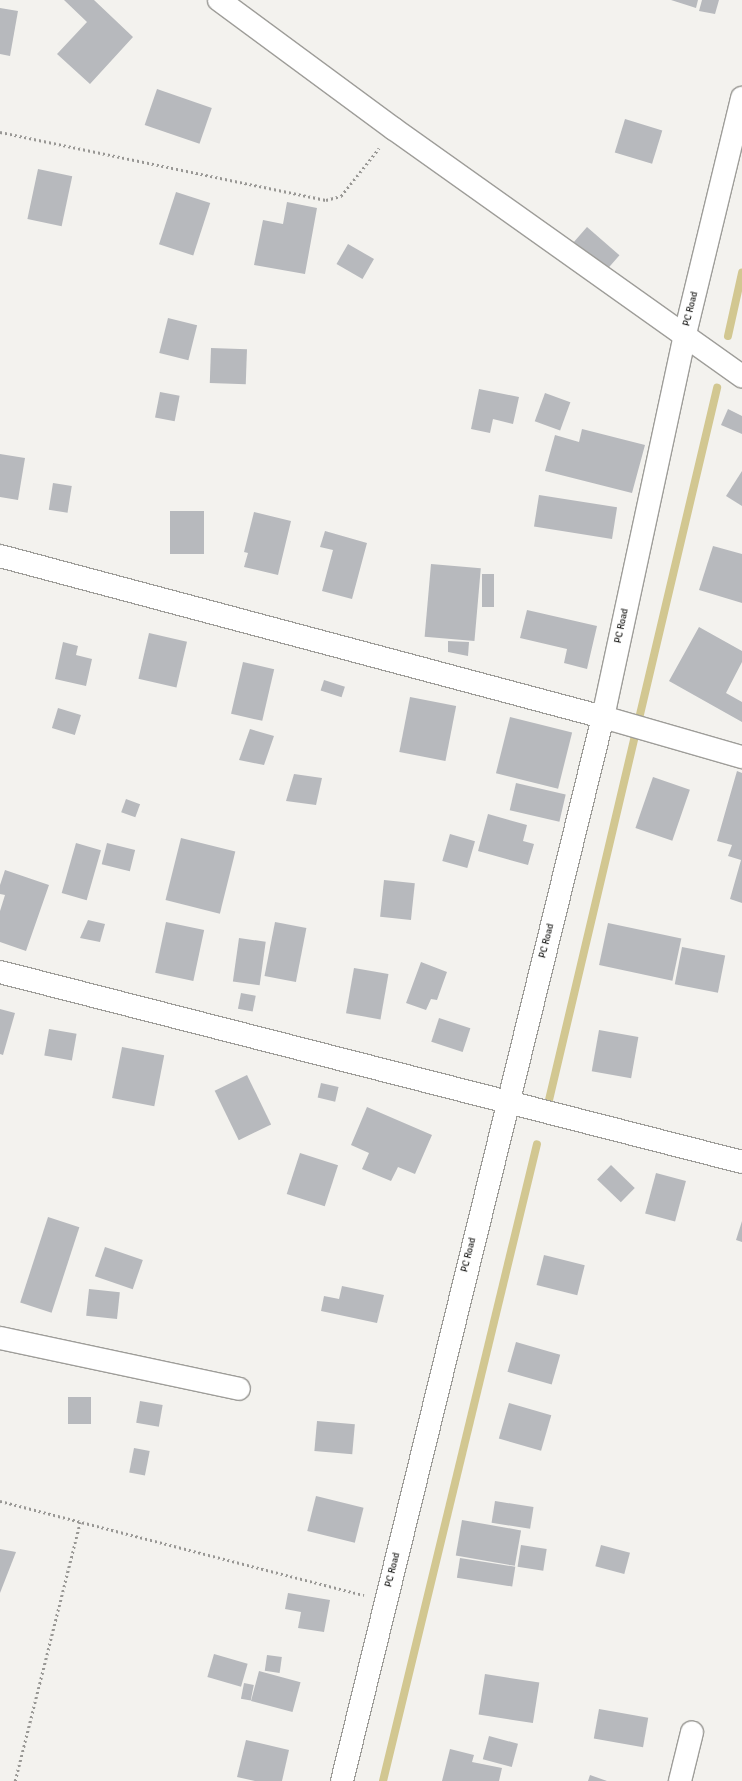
<!DOCTYPE html>
<html>
<head>
<meta charset="utf-8">
<style>
  body { margin:0 }
  #map { position:relative; width:742px; height:1781px; overflow:hidden; background:#f3f2ee; font-family:Signika,sans-serif }
  div>[style] { position:absolute }
  .stream>* { height:8px; margin:-4px; padding:0 4px; transform-origin:4px; border-radius:4px; background:#d2c791 }
  .building>* { inset:0; background:#b7b9bd; transform-origin:0 0 }
  .path>* { height:2.5px; margin-top:-1.25px; transform-origin:0; background:repeating-linear-gradient(90deg,#999895 0 2px,transparent 0 5px) }
  .roads { filter:drop-shadow(1px 0 #9e9d99) drop-shadow(-1px 0 #9e9d99) drop-shadow(0 1px #9e9d99) drop-shadow(0 -1px #9e9d99) }
  .minor>* { height:22px; margin:-11px; padding:0 11px; transform-origin:11px; border-radius:11px; background:#fff }
  span { translate:-50% -50%; white-space:nowrap; text-align:center; line-height:1.15; -webkit-text-stroke:3px #fff; paint-order:stroke }
  .street-label { font-size:10px; color:#1d1d1b }
</style>
</head>
<body>
<div id="map">
  <div class="stream">
    <i style="left:728px;top:336px;width:65px;rotate:-77.5deg"></i>
    <i style="left:549px;top:1100px;width:732px;rotate:-76.72deg"></i>
    <i style="left:383px;top:1781px;width:655px;rotate:-76.41deg"></i>
  </div>
  <div class="building">
    <i style="clip-path:polygon(64px 0,94px 0,133px 37px,90px 84px,57px 54px,87px 22px)"></i>
    <i style="clip-path:polygon(671px 0,698px 0,696px 8px)"></i>
    <i style="clip-path:polygon(702px 0,719px 0,715px 14px,699px 11px)"></i>
    <i style="clip-path:polygon(0 8px,18px 11px,10px 56px,0 54px)"></i>
    <i style="left:157px;top:89px;width:58px;height:38px;rotate:19deg"></i>
    <i style="left:625px;top:119px;width:39px;height:35px;rotate:17deg"></i>
    <i style="left:38px;top:169px;width:35px;height:51px;rotate:12deg"></i>
    <i style="left:176px;top:192px;width:36px;height:55px;rotate:18deg"></i>
    <i style="clip-path:polygon(287px 202px,317px 208px,305px 274px,254px 265px,263px 220px,283px 224px)"></i>
    <i style="left:587px;top:227px;width:43px;height:20px;rotate:41deg"></i>
    <i style="left:348px;top:244px;width:30px;height:23px;rotate:30deg"></i>
    <i style="left:168px;top:318px;width:30px;height:36px;rotate:14deg"></i>
    <i style="left:211px;top:348px;width:36px;height:35px;rotate:2deg"></i>
    <i style="clip-path:polygon(479px 389px,519px 397px,513px 424px,493px 419px,490px 433px,471px 429px)"></i>
    <i style="left:160px;top:392px;width:20px;height:26px;rotate:11deg"></i>
    <i style="left:545px;top:393px;width:27px;height:30px;rotate:20deg"></i>
    <i style="clip-path:polygon(728px 409px,742px 416px,742px 434px,721px 425px)"></i>
    <i style="clip-path:polygon(582px 429px,645px 445px,632px 493px,545px 471px,555px 435px,579px 442px)"></i>
    <i style="clip-path:polygon(0 454px,25px 458px,18px 500px,0 497px)"></i>
    <i style="clip-path:polygon(742px 471px,742px 506px,726px 496px)"></i>
    <i style="left:53px;top:483px;width:19px;height:27px;rotate:9deg"></i>
    <i style="left:539px;top:495px;width:79px;height:32px;rotate:9deg"></i>
    <i style="left:170px;top:511px;width:34px;height:43px"></i>
    <i style="clip-path:polygon(254px 512px,291px 521px,278px 575px,244px 567px,248px 553px,244px 552px)"></i>
    <i style="clip-path:polygon(325px 531px,367px 543px,352px 599px,322px 591px,333px 550px,320px 547px)"></i>
    <i style="clip-path:polygon(713px 546px,742px 554px,742px 603px,699px 590px)"></i>
    <i style="left:431px;top:564px;width:50px;height:73px;rotate:5deg"></i>
    <i style="left:482px;top:574px;width:12px;height:33px"></i>
    <i style="clip-path:polygon(527px 610px,597px 626px,587px 669px,564px 663px,567px 649px,520px 638px)"></i>
    <i style="clip-path:polygon(699px 627px,742px 651px,742px 662px,726px 693px,742px 702px,742px 722px,669px 681px)"></i>
    <i style="left:149px;top:633px;width:39px;height:47px;rotate:13deg"></i>
    <i style="clip-path:polygon(448px 641px,469px 642px,468px 656px,448px 652px)"></i>
    <i style="clip-path:polygon(63px 642px,78px 646px,76px 655px,92px 659px,86px 686px,55px 679px)"></i>
    <i style="left:243px;top:662px;width:32px;height:53px;rotate:13deg"></i>
    <i style="left:324px;top:680px;width:22px;height:11px;rotate:18deg"></i>
    <i style="left:410px;top:697px;width:47px;height:56px;rotate:11deg"></i>
    <i style="left:58px;top:708px;width:24px;height:21px;rotate:17deg"></i>
    <i style="left:510px;top:717px;width:64px;height:58px;rotate:14deg"></i>
    <i style="clip-path:polygon(250px 729px,274px 736px,264px 765px,239px 760px)"></i>
    <i style="clip-path:polygon(737px 771px,742px 773px,742px 903px,730px 899px,741px 860px,728px 856px,732px 845px,717px 841px)"></i>
    <i style="clip-path:polygon(294px 774px,322px 778px,316px 805px,286px 801px)"></i>
    <i style="left:653px;top:777px;width:39px;height:54px;rotate:19deg"></i>
    <i style="left:516px;top:783px;width:51px;height:28px;rotate:13deg"></i>
    <i style="left:126px;top:799px;width:15px;height:14px;rotate:20deg"></i>
    <i style="clip-path:polygon(488px 814px,527px 825px,523px 841px,534px 844px,528px 865px,478px 851px)"></i>
    <i style="left:450px;top:834px;width:26px;height:28px;rotate:16deg"></i>
    <i style="left:181px;top:838px;width:56px;height:64px;rotate:14deg"></i>
    <i style="left:76px;top:843px;width:26px;height:52px;rotate:16deg"></i>
    <i style="left:107px;top:843px;width:29px;height:22px;rotate:14deg"></i>
    <i style="clip-path:polygon(5px 870px,49px 885px,26px 951px,0 942px,0 911px,5px 895px,0 894px,0 885px)"></i>
    <i style="left:384px;top:880px;width:31px;height:37px;rotate:6deg"></i>
    <i style="clip-path:polygon(88px 920px,105px 924px,100px 942px,80px 938px)"></i>
    <i style="left:166px;top:922px;width:39px;height:52px;rotate:12deg"></i>
    <i style="left:275px;top:922px;width:32px;height:55px;rotate:11deg"></i>
    <i style="left:608px;top:923px;width:75px;height:43px;rotate:12deg"></i>
    <i style="left:239px;top:938px;width:27px;height:44px;rotate:8deg"></i>
    <i style="left:682px;top:947px;width:44px;height:38px;rotate:11deg"></i>
    <i style="clip-path:polygon(421px 962px,447px 972px,437px 1000px,431px 999px,426px 1010px,406px 1003px)"></i>
    <i style="left:354px;top:968px;width:35px;height:46px;rotate:10deg"></i>
    <i style="left:241px;top:993px;width:15px;height:16px;rotate:11deg"></i>
    <i style="clip-path:polygon(0 1009px,15px 1013px,3px 1055px,0 1054px)"></i>
    <i style="left:439px;top:1018px;width:33px;height:25px;rotate:18deg"></i>
    <i style="left:49px;top:1029px;width:28px;height:27px;rotate:10deg"></i>
    <i style="left:599px;top:1030px;width:40px;height:42px;rotate:10deg"></i>
    <i style="left:122px;top:1047px;width:43px;height:52px;rotate:11deg"></i>
    <i style="left:247px;top:1075px;width:55px;height:36px;rotate:64deg"></i>
    <i style="left:321px;top:1083px;width:18px;height:15px;rotate:13deg"></i>
    <i style="clip-path:polygon(367px 1107px,432px 1135px,415px 1174px,398px 1167px,391px 1181px,362px 1169px,369px 1153px,351px 1145px)"></i>
    <i style="left:300px;top:1153px;width:40px;height:43px;rotate:18deg"></i>
    <i style="left:611px;top:1165px;width:33px;height:20px;rotate:44deg"></i>
    <i style="left:656px;top:1173px;width:31px;height:42px;rotate:15deg"></i>
    <i style="left:48px;top:1217px;width:33px;height:90px;rotate:18deg"></i>
    <i style="clip-path:polygon(742px 1221px,742px 1242px,736px 1240px)"></i>
    <i style="left:105px;top:1247px;width:40px;height:31px;rotate:19deg"></i>
    <i style="left:544px;top:1255px;width:42px;height:31px;rotate:14deg"></i>
    <i style="clip-path:polygon(342px 1286px,384px 1295px,377px 1323px,321px 1311px,324px 1296px,339px 1299px)"></i>
    <i style="left:89px;top:1289px;width:31px;height:27px;rotate:6deg"></i>
    <i style="left:516px;top:1342px;width:46px;height:31px;rotate:16deg"></i>
    <i style="left:68px;top:1397px;width:23px;height:27px"></i>
    <i style="left:140px;top:1401px;width:23px;height:22px;rotate:10deg"></i>
    <i style="left:509px;top:1403px;width:44px;height:37px;rotate:16deg"></i>
    <i style="left:317px;top:1421px;width:38px;height:30px;rotate:5deg"></i>
    <i style="left:134px;top:1448px;width:16px;height:25px;rotate:11deg"></i>
    <i style="left:316px;top:1496px;width:49px;height:36px;rotate:14deg"></i>
    <i style="left:495px;top:1501px;width:39px;height:22px;rotate:9deg"></i>
    <i style="left:462px;top:1520px;width:60px;height:36px;rotate:10deg"></i>
    <i style="left:521px;top:1545px;width:26px;height:22px;rotate:9deg"></i>
    <i style="left:601px;top:1545px;width:30px;height:22px;rotate:15deg"></i>
    <i style="clip-path:polygon(0 1549px,16px 1552px,0 1593px)"></i>
    <i style="left:460px;top:1558px;width:56px;height:20px;rotate:9deg"></i>
    <i style="clip-path:polygon(288px 1593px,330px 1600px,324px 1632px,298px 1628px,301px 1612px,285px 1609px)"></i>
    <i style="left:214px;top:1654px;width:35px;height:24px;rotate:16deg"></i>
    <i style="left:267px;top:1655px;width:15px;height:16px;rotate:8deg"></i>
    <i style="left:259px;top:1671px;width:43px;height:31px;rotate:15deg"></i>
    <i style="left:485px;top:1674px;width:55px;height:41px;rotate:9deg"></i>
    <i style="left:244px;top:1683px;width:10px;height:16px;rotate:11deg"></i>
    <i style="left:599px;top:1709px;width:50px;height:30px;rotate:10deg"></i>
    <i style="left:489px;top:1736px;width:30px;height:24px;rotate:15deg"></i>
    <i style="clip-path:polygon(246px 1740px,289px 1750px,282px 1781px,255px 1781px,237px 1777px)"></i>
    <i style="clip-path:polygon(450px 1749px,474px 1755px,472px 1762px,502px 1768px,499px 1781px,442px 1781px)"></i>
    <i style="clip-path:polygon(590px 1775px,607px 1781px,588px 1781px)"></i>
  </div>
  <div class="path">
    <i style="left:0;top:132px;width:333px;rotate:11.8deg"></i>
    <i style="left:326px;top:200px;width:16px;rotate:-15deg"></i>
    <i style="left:341px;top:196px;width:61px;rotate:-51.6deg"></i>
    <i style="left:0;top:1501px;width:376px;rotate:14.5deg"></i>
    <i style="left:15px;top:1781px;width:267px;rotate:-75.9deg"></i>
  </div>
  <div class="roads">
    <div class="minor">
      <i style="left:219px;top:0;width:217px;rotate:36.4deg"></i>
      <i style="left:394px;top:129px;width:427px;rotate:35.4deg"></i>
      <i style="left:0;top:556px;width:624px;rotate:14.95deg"></i>
      <i style="left:603px;top:717px;width:145px;rotate:16.1deg"></i>
      <i style="left:0;top:972px;width:766px;rotate:14.36deg"></i>
      <i style="left:0;top:1338px;width:244px;rotate:12deg"></i>
      <i style="left:342px;top:1781px;width:1096px;rotate:-76.22deg"></i>
      <i style="left:603px;top:717px;width:392px;rotate:-77.9deg"></i>
      <i style="left:685px;top:334px;width:243px;rotate:-76.4deg"></i>
      <i style="left:680px;top:1781px;width:50px;rotate:-76.2deg"></i>
    </div>
  </div>
  <div class="street-label">
    <span style="left:691px;top:309px;rotate:-76deg">PC Road</span>
    <span style="left:622px;top:626px;rotate:-78deg">PC Road</span>
    <span style="left:547px;top:941px;rotate:-76deg">PC Road</span>
    <span style="left:469px;top:1255px;rotate:-76deg">PC Road</span>
    <span style="left:393px;top:1570px;rotate:-76deg">PC Road</span>
  </div>
</div>
</body>
</html>
